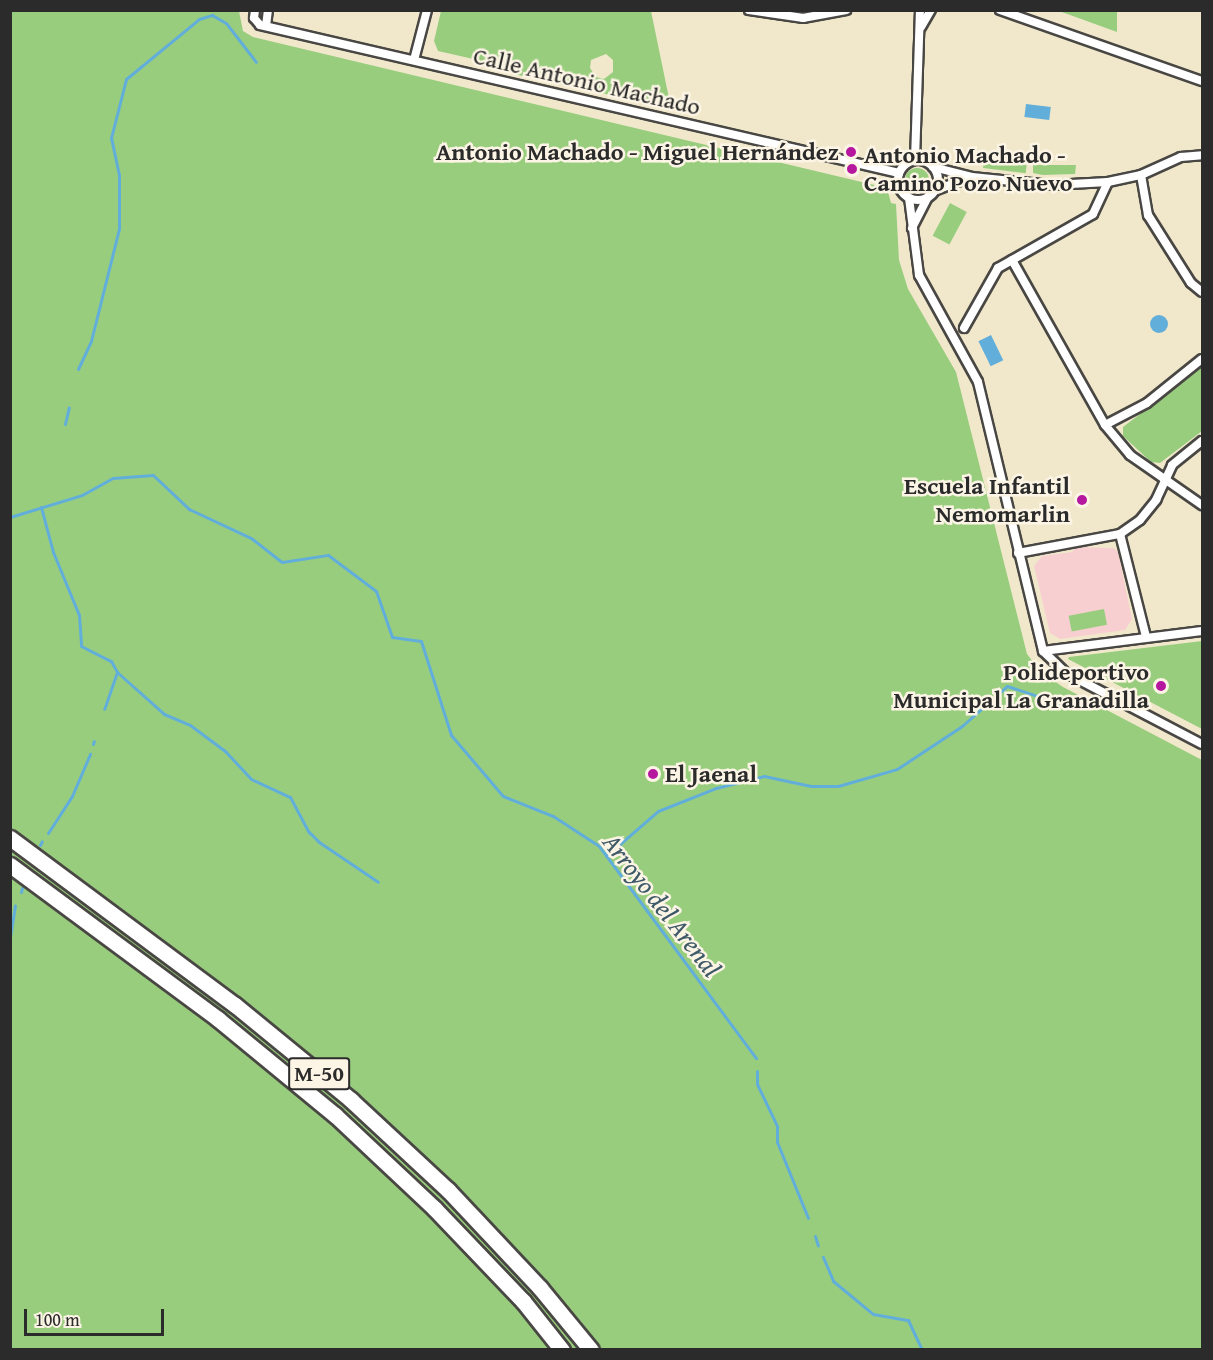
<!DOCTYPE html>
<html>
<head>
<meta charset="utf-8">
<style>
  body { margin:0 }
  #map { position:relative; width:1213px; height:1360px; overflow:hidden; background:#f1e8cc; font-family:"Gentium Book Plus",serif }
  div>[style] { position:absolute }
  .built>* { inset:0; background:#f7cfd1 }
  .green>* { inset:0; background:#99cd7e; transform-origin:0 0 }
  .round { border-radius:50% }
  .water>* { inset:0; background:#62aeda; transform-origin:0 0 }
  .stream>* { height:3px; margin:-1.5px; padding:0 1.5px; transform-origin:1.5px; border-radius:1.5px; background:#62aeda }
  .roads { filter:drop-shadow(2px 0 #494743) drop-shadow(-2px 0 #494743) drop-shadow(0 2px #494743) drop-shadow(0 -2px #494743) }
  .street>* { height:8px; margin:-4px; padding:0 4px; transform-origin:4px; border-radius:4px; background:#fff }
  .street>.ring { margin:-4px; padding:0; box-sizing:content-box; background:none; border:8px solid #fff; border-radius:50% }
  .highway>* { height:15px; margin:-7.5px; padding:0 7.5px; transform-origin:7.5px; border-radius:7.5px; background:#fff }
  .dots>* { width:16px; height:16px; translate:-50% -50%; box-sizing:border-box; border:3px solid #fcf5e5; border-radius:50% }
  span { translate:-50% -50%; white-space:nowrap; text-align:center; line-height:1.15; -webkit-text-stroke:5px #fcf5e5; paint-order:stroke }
  .shield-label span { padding:2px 4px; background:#fcf5e5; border:2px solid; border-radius:4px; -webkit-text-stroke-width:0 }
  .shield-label { font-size:22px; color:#2b2b2b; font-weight:700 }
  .street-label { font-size:24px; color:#2b2b2b }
  .poi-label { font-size:24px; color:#2b2b2b; font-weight:700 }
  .right { translate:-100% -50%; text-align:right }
  .left { translate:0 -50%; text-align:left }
  .water-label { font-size:26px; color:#3e5968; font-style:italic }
  .frame { position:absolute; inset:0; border:12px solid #2b2b2b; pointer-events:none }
  .scale { position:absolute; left:24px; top:1309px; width:140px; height:27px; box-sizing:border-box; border:3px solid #2b2b2b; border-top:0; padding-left:8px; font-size:18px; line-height:21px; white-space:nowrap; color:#2b2b2b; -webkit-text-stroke:4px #fcf5e5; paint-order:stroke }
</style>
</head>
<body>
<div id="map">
  <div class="built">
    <i style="clip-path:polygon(1076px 547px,1114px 548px,1118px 552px,1132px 619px,1125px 630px,1060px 639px,1050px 633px,1034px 566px,1042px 556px,1072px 552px)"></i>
  </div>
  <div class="green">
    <i style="clip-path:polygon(10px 11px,239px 11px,243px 31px,253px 37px,887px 188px,891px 203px,896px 204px,899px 260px,908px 289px,956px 372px,1027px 654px,1040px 671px,1063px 687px,1202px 760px,1202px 1349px,11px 1349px)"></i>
    <i style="clip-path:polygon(evenodd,441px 11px,651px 11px,671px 108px,518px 75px,491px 63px,438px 51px,434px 41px,441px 11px,606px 54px,613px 60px,613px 72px,604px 79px,596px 77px,590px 68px,591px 60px,606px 54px)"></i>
    <i style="clip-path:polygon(1059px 11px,1117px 11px,1117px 32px)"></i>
    <i style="left:984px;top:160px;width:43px;height:8px;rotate:7deg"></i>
    <i style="clip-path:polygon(1033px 165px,1076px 165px,1075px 174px,1043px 175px,1033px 173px)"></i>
    <i class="round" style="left:905px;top:168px;width:24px;height:24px"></i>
    <i style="left:950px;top:203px;width:19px;height:37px;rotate:28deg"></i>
    <i style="clip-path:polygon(1202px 367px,1202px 431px,1160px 463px,1151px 462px,1123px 436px,1123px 427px)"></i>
    <i style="left:1104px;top:609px;width:16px;height:36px;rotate:79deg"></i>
    <i style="clip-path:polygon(1202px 641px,1202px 729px,1068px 659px,1069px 657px)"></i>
  </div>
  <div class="water">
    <i style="left:1026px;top:104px;width:25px;height:13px;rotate:7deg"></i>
    <i class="round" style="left:1150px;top:315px;width:18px;height:18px"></i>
    <i style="left:991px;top:335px;width:28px;height:14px;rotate:64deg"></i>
  </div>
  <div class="stream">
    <i style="left:78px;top:369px;width:31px;rotate:-65deg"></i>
    <i style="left:91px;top:341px;width:115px;rotate:-76deg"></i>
    <i style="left:119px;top:229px;width:54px;rotate:-90deg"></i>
    <i style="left:119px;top:175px;width:38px;rotate:-102deg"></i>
    <i style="left:111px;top:138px;width:61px;rotate:-75.7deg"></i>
    <i style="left:126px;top:79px;width:94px;rotate:-39.4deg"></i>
    <i style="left:199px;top:19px;width:14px;rotate:-17deg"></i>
    <i style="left:212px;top:15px;width:16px;rotate:30deg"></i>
    <i style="left:226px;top:23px;width:49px;rotate:52.4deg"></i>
    <i style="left:65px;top:424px;width:17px;rotate:-77deg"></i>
    <i style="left:41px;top:507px;width:47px;rotate:75.1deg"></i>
    <i style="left:53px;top:552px;width:68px;rotate:67.6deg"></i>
    <i style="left:79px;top:615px;width:31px;rotate:86deg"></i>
    <i style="left:81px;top:646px;width:34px;rotate:27deg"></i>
    <i style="left:111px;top:661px;width:13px;rotate:61deg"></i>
    <i style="left:117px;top:672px;width:39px;rotate:109deg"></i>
    <i style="left:10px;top:517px;width:75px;rotate:-17deg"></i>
    <i style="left:82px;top:495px;width:35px;rotate:-29deg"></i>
    <i style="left:113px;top:478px;width:40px;rotate:-4.3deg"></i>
    <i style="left:153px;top:475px;width:50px;rotate:43.4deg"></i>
    <i style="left:189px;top:509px;width:68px;rotate:25.1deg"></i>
    <i style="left:251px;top:538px;width:39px;rotate:38deg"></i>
    <i style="left:282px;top:562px;width:47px;rotate:-8.7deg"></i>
    <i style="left:328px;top:555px;width:60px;rotate:36.9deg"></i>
    <i style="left:376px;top:591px;width:49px;rotate:70.8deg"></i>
    <i style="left:392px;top:637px;width:29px;rotate:8deg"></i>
    <i style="left:421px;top:641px;width:99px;rotate:72.3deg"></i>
    <i style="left:451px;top:735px;width:80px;rotate:49.6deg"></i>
    <i style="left:503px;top:796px;width:54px;rotate:21.8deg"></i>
    <i style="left:553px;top:816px;width:55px;rotate:33.1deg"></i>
    <i style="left:599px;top:846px;width:264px;rotate:53.5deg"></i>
    <i style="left:117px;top:672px;width:63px;rotate:41.8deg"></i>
    <i style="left:164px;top:714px;width:28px;rotate:23deg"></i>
    <i style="left:190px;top:725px;width:44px;rotate:36.6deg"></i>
    <i style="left:225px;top:751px;width:38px;rotate:47deg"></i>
    <i style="left:251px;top:779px;width:43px;rotate:24.8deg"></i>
    <i style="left:290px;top:797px;width:40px;rotate:62deg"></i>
    <i style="left:309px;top:832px;width:14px;rotate:45deg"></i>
    <i style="left:319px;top:842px;width:71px;rotate:34.1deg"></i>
    <i style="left:93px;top:744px;width:3px;rotate:-72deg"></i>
    <i style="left:48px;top:833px;width:44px;rotate:-57deg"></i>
    <i style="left:72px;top:796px;width:46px;rotate:-66.8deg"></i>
    <i style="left:40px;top:845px;width:4px;rotate:-63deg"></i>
    <i style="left:606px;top:856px;width:69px;rotate:-40.9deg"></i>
    <i style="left:658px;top:811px;width:62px;rotate:-21.6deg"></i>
    <i style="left:716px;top:788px;width:49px;rotate:-14deg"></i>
    <i style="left:764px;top:776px;width:48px;rotate:12deg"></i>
    <i style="left:811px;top:786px;width:27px"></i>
    <i style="left:838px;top:786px;width:61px;rotate:-16.1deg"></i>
    <i style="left:897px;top:769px;width:78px;rotate:-33.5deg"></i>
    <i style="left:962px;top:726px;width:60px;rotate:-41.6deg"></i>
    <i style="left:1007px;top:686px;width:71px;rotate:18.2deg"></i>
    <i style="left:21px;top:892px;width:4px;rotate:-76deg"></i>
    <i style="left:10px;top:937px;width:32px;rotate:-81deg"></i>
    <i style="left:10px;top:1068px;width:18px;rotate:90deg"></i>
    <i style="left:757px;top:1071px;width:13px;rotate:90deg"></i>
    <i style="left:757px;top:1084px;width:47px;rotate:64.5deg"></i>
    <i style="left:777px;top:1126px;width:16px;rotate:90deg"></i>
    <i style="left:777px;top:1142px;width:82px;rotate:67.8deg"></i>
    <i style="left:815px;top:1236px;width:10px;rotate:73deg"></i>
    <i style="left:823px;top:1257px;width:26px;rotate:67deg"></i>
    <i style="left:833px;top:1281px;width:52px;rotate:39.5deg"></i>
    <i style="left:873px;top:1314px;width:36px;rotate:10deg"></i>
    <i style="left:908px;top:1320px;width:33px;rotate:65deg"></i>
  </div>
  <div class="roads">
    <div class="street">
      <i style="left:255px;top:10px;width:8px;rotate:97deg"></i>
      <i style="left:254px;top:18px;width:9px;rotate:49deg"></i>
      <i style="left:260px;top:25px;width:656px;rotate:13.04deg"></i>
      <i style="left:749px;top:10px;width:55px;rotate:8.4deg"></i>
      <i style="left:803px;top:18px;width:44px;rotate:-10.5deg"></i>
      <i style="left:1000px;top:10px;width:214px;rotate:19.4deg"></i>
      <i style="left:266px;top:26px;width:16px;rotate:-83deg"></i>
      <i style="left:921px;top:27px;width:20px;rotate:-60deg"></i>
      <i style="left:414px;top:60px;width:52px;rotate:-75.4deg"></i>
      <i style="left:915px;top:160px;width:150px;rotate:-88.1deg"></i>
      <i class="ring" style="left:898px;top:160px;width:32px;height:32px"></i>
      <i style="left:933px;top:167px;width:40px;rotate:14.4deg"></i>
      <i style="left:972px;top:177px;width:80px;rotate:5.7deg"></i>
      <i style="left:1052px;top:185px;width:56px;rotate:-3.1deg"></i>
      <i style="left:1108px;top:182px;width:34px;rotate:-12deg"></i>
      <i style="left:1141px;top:175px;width:44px;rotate:-24.2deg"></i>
      <i style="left:1181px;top:157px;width:21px;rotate:-5deg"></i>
      <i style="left:1141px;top:175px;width:41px;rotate:80.1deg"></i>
      <i style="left:1148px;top:215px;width:80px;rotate:57.7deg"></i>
      <i style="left:1191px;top:283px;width:14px;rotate:39deg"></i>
      <i style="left:934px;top:191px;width:36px;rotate:-21deg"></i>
      <i style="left:909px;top:198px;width:78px;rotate:82.6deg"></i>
      <i style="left:919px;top:275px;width:122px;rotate:61.1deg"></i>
      <i style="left:978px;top:382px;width:277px;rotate:76.4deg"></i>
      <i style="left:1043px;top:651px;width:32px;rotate:44deg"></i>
      <i style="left:1066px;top:673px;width:153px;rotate:27.6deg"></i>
      <i style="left:912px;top:228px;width:35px;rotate:-63deg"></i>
      <i style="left:1012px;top:260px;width:189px;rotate:60.6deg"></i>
      <i style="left:1105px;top:425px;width:39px;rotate:50deg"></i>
      <i style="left:1130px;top:455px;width:88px;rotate:34.8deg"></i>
      <i style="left:964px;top:328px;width:69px;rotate:-60.5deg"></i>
      <i style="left:998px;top:268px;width:109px;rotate:-29.6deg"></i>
      <i style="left:1093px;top:214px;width:35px;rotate:-65deg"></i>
      <i style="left:1105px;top:425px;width:47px;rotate:-27.6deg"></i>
      <i style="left:1147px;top:403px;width:70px;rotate:-38.7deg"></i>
      <i style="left:1120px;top:534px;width:106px;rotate:75.8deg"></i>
      <i style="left:1018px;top:553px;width:104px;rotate:-10.6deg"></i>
      <i style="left:1120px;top:534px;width:24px;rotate:-35deg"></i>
      <i style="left:1140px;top:520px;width:26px;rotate:-51deg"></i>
      <i style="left:1156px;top:500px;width:38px;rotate:-65deg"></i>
      <i style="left:1172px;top:465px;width:38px;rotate:-39deg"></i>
      <i style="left:1043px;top:651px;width:160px;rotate:-7.2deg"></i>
    </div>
    <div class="highway">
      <i style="left:10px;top:838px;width:280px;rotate:36.6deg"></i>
      <i style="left:235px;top:1005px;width:150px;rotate:39.3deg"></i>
      <i style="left:351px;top:1100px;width:132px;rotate:42.9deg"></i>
      <i style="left:448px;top:1190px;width:134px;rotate:46.8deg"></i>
      <i style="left:540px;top:1288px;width:80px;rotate:50.6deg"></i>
      <i style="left:10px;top:865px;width:259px;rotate:36.5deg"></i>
      <i style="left:218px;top:1019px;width:151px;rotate:39.4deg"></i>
      <i style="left:335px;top:1115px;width:136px;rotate:43.2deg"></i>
      <i style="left:434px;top:1208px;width:129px;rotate:46.3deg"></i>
      <i style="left:523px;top:1301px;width:63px;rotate:51.5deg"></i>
    </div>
  </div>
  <div class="dots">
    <i style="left:851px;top:152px;background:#b5179e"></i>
    <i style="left:852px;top:169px;background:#b5179e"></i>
    <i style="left:1082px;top:500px;background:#b5179e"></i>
    <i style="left:1161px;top:686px;background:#b5179e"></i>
    <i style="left:653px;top:774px;background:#b5179e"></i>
  </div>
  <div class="shield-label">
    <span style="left:319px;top:1074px">M-50</span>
  </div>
  <div class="street-label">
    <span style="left:587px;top:81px;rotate:13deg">Calle Antonio Machado</span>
  </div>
  <div class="poi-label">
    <span class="right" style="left:839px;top:152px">Antonio Machado - Miguel Hernández</span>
    <span class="left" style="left:864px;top:169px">Antonio Machado -<br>Camino Pozo Nuevo</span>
    <span class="right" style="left:1070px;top:500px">Escuela Infantil<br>Nemomarlin</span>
    <span class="right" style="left:1149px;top:686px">Polideportivo<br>Municipal La Granadilla</span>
    <span class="left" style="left:665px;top:774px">El Jaenal</span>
  </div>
  <div class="water-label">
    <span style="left:662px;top:905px;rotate:52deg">Arroyo del Arenal</span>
  </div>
  <div class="frame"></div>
  <div class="scale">100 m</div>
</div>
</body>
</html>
